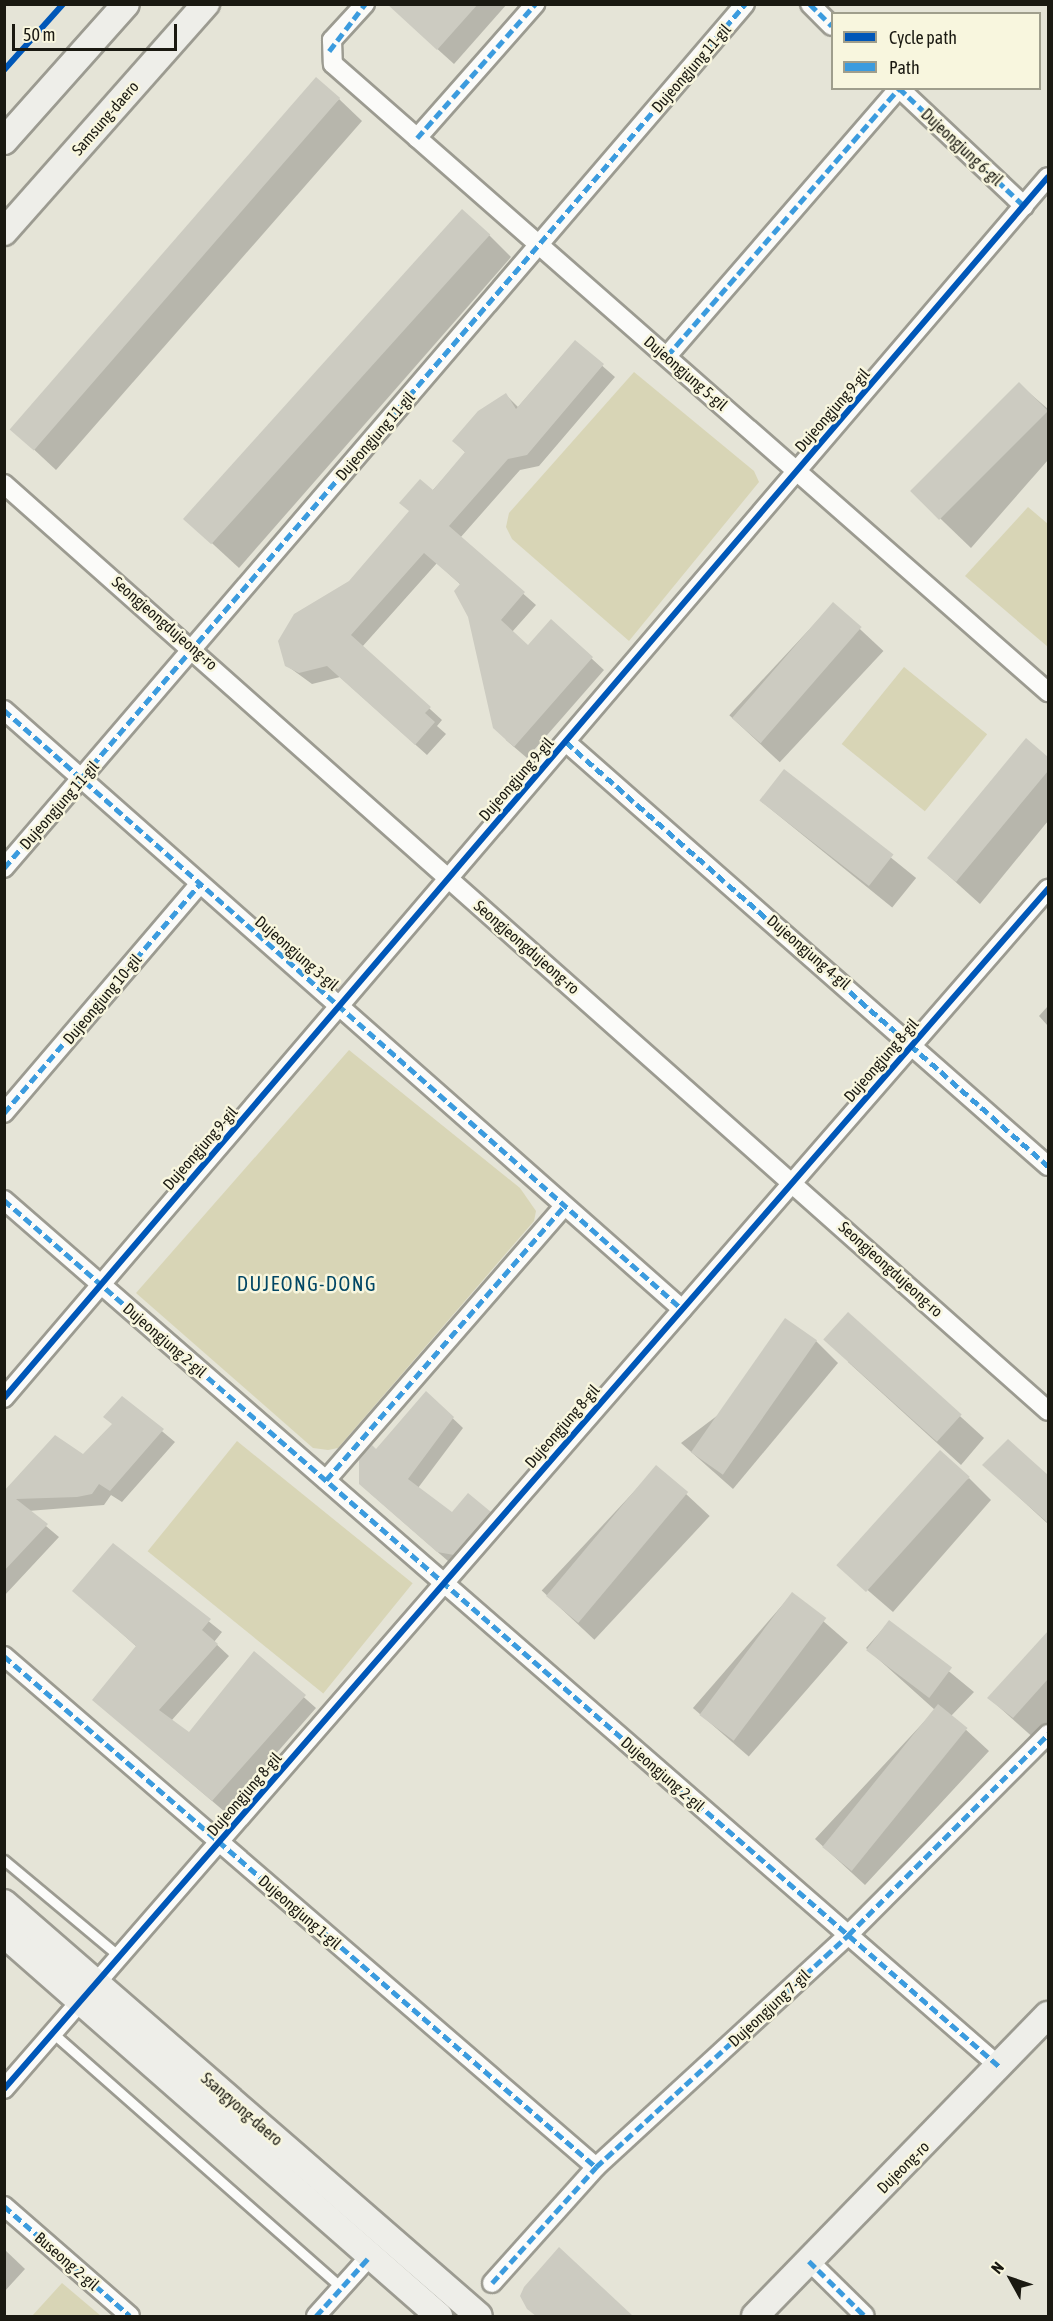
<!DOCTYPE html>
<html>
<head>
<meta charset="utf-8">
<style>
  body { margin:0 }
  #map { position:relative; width:1053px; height:2321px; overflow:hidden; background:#e5e4d7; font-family:"Asap Condensed",sans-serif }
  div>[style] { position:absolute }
  .green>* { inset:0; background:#d8d5b6; transform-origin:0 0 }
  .shadow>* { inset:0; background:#0003; transform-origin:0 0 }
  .building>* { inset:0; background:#cccbc1; transform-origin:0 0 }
  .roads { filter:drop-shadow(2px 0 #9c9b91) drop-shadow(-2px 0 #9c9b91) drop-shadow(0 2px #9c9b91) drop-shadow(0 -2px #9c9b91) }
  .lane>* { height:9px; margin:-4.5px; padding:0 4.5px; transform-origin:4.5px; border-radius:4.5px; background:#fbfbf9 }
  .street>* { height:18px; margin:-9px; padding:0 9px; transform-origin:9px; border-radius:9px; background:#fbfbf9 }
  .secondary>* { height:26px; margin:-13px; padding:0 13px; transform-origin:13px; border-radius:13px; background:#eeeee9 }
  .quiet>* { height:4.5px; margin-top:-2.25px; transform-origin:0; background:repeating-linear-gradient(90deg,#3b9bde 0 9px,transparent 0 13.5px) }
  .cycleway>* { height:6px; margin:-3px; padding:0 3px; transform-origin:3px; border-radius:3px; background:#0057b8 }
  span { translate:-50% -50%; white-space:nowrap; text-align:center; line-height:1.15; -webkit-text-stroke:5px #f8f6de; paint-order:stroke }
  .street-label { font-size:16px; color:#1a1911 }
  .quarter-label { font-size:20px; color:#004664; letter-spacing:1.5px }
  .frame { position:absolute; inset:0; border:6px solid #1a1911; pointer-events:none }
  .legend { position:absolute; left:831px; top:12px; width:210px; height:78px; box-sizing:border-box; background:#f8f6de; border:2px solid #9f9e8c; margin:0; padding:8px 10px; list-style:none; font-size:18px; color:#1a1911 }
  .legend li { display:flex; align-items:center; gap:12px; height:30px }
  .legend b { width:30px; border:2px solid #9f9e8c }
  .north { position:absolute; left:981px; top:2249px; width:60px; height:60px; -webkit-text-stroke:4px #f8f6de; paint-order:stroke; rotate:310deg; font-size:16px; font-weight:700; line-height:24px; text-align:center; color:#1a1911 }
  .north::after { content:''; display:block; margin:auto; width:21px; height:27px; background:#1a1911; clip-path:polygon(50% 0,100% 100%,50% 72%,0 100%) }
  .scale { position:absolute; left:12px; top:24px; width:165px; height:27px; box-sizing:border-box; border:3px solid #1a1911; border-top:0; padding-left:8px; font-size:18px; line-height:21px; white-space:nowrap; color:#1a1911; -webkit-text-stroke:4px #f8f6de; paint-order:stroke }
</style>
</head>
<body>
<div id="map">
  <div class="green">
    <i style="clip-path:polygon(634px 372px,754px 471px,759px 482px,629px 641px,512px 539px,506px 527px,509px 513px)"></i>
    <i style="clip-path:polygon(1028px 507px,1048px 524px,1048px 647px,965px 576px)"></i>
    <i style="left:904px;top:667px;width:107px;height:99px;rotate:39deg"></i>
    <i style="clip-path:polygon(349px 1050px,520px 1188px,536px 1211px,534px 1221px,338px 1448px,328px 1450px,313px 1448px,136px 1293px)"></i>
    <i style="left:237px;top:1441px;width:226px;height:142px;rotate:39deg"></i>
    <i style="clip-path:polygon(62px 2283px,101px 2316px,32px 2316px)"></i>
  </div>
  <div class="shadow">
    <i style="clip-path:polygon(404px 4px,507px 4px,454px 64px,413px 27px)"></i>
    <i style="clip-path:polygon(339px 99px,362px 121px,56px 470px,13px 430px)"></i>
    <i style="clip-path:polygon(489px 235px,511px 257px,239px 568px,189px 522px)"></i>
    <i style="clip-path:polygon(575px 342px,615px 377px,539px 466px,520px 470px,460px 538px,536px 605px,512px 632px,528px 647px,551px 621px,604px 670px,527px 758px,506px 740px,461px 585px,437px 563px,362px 647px,442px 720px,437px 726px,446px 734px,427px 755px,340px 677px,312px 684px,286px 665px,350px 583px,466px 453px,454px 441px,506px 395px,518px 407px)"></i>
    <i style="clip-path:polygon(1019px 384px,1048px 409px,1048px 460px,971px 548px,919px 498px)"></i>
    <i style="left:833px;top:604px;width:69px;height:152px;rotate:43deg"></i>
    <i style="clip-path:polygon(1026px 740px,1048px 759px,1048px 821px,980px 904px,929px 858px)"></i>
    <i style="left:784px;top:771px;width:170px;height:38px;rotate:39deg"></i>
    <i style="clip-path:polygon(1048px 1006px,1048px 1026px,1039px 1016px)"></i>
    <i style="clip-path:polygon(848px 1314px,984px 1438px,961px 1465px,848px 1362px)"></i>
    <i style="clip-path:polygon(816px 1341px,838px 1363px,733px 1489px,681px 1443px)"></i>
    <i style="clip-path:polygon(426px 1393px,463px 1428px,418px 1488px,452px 1514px,468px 1495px,499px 1523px,464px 1564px,448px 1561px,370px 1493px,376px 1451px)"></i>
    <i style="clip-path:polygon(122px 1398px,175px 1442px,122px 1502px,111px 1495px,104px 1505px,28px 1511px,59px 1537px,4px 1596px,4px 1494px,83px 1456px,113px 1425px)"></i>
    <i style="clip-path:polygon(1008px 1441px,1048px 1477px,1048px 1524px,984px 1465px)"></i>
    <i style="left:657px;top:1467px;width:72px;height:169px;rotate:43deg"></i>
    <i style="clip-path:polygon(969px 1478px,991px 1500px,893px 1612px,842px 1568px)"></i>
    <i style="clip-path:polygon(113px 1545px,222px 1632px,214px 1642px,229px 1656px,171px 1721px,190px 1734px,254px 1653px,316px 1708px,225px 1812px,94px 1700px,137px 1647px,74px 1591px)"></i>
    <i style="left:792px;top:1594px;width:74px;height:151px;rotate:41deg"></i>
    <i style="clip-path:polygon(889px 1622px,974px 1692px,951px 1716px,989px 1751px,865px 1885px,815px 1839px,935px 1710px,866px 1648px)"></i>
    <i style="clip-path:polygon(1048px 1633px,1048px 1726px,1036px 1740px,989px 1698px)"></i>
    <i style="clip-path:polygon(4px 2249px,25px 2269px,4px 2292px)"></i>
    <i style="clip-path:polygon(559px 2249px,631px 2316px,537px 2316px,528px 2308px)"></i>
  </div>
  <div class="building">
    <i style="clip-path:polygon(387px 4px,478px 4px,437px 50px)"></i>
    <i style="left:316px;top:77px;width:32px;height:467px;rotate:41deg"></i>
    <i style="left:462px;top:209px;width:38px;height:417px;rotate:42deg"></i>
    <i style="clip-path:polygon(575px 340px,604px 364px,527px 455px,508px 459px,449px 526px,525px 592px,501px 620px,528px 645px,551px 619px,593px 657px,514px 747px,493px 728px,468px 617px,454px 591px,460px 584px,424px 553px,351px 635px,431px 707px,425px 713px,435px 722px,415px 745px,327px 666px,299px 673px,285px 666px,278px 641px,294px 614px,349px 581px,409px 511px,399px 503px,420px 479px,433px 490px,465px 452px,452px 441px,478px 411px,506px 393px,516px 409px)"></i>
    <i style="left:1019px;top:382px;width:41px;height:154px;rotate:45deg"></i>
    <i style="left:833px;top:602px;width:38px;height:154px;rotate:41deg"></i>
    <i style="clip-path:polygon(1026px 738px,1048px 757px,1048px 771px,956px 882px,927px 858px)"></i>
    <i style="left:784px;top:769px;width:139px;height:40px;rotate:38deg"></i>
    <i style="left:848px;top:1312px;width:153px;height:37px;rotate:42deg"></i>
    <i style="left:785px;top:1318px;width:39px;height:164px;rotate:35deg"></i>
    <i style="clip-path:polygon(426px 1391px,454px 1417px,408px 1479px,452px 1512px,468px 1493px,491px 1512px,454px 1555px,437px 1552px,359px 1484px,359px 1459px,372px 1445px,376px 1449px)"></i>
    <i style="clip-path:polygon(122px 1396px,164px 1429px,110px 1491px,99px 1484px,92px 1494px,77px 1497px,16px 1499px,48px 1524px,4px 1571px,4px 1491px,55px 1435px,83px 1454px,112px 1424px,103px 1417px)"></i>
    <i style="clip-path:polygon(1008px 1439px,1048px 1475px,1048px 1523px,982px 1465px)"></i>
    <i style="left:940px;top:1450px;width:40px;height:155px;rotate:42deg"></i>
    <i style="left:656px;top:1465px;width:42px;height:171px;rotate:40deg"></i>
    <i style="clip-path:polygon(113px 1543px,211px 1619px,202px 1630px,218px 1644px,159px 1710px,189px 1732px,254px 1651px,306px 1695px,212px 1801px,92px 1700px,136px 1646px,72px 1591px)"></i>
    <i style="left:792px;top:1592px;width:43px;height:154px;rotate:37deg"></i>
    <i style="left:889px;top:1620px;width:79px;height:38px;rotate:37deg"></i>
    <i style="clip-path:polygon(1048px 1631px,1048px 1679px,1013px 1718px,987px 1698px)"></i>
    <i style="left:938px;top:1704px;width:38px;height:184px;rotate:39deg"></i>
    <i style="clip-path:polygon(559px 2247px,633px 2316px,536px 2316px,527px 2309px,520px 2296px,524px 2287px)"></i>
  </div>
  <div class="roads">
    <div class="lane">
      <i style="left:4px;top:1860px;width:153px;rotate:39.9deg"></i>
      <i style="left:55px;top:2035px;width:383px;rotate:41.4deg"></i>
    </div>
    <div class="street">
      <i style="left:365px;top:4px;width:49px;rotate:132.5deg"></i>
      <i style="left:332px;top:40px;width:24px;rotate:88deg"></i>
      <i style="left:333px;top:64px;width:952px;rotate:41.29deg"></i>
      <i style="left:810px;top:4px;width:31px;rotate:45deg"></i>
      <i style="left:899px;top:88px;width:172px;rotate:43.3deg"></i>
      <i style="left:417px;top:138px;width:179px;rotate:-48.6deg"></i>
      <i style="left:667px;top:356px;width:354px;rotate:-49.1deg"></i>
      <i style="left:4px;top:484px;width:1396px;rotate:41.6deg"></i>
      <i style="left:4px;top:710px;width:905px;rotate:41.46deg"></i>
      <i style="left:566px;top:742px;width:642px;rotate:41.34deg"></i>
      <i style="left:4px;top:868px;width:1138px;rotate:-49.38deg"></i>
      <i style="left:4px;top:1113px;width:300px;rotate:-49.5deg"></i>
      <i style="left:4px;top:1200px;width:1320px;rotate:41.04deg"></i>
      <i style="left:4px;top:1398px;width:1606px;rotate:-49.47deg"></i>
      <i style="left:326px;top:1480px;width:363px;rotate:-49deg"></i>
      <i style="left:4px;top:1656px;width:782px;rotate:40.8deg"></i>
      <i style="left:4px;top:2089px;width:1591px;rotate:-48.98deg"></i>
      <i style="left:4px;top:2206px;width:167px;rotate:41.1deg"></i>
      <i style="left:809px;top:2261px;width:78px;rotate:44.5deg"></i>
      <i style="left:492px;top:2283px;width:156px;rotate:-48.1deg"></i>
      <i style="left:596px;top:2167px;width:343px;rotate:-42.6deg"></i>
      <i style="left:848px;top:1935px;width:284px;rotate:-45.1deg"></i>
      <i style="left:316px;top:2316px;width:81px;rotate:-48deg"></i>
    </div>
    <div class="secondary">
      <i style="left:4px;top:141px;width:183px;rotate:-48.3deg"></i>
      <i style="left:4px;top:232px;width:305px;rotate:-48.5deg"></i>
      <i style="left:4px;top:1903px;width:629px;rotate:41.01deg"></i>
      <i style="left:4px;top:1934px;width:579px;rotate:41.29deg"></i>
      <i style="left:755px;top:2316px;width:420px;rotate:-45.8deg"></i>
    </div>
  </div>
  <div class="quiet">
    <i style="left:810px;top:4px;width:31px;rotate:45deg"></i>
    <i style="left:329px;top:51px;width:59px;rotate:-52.5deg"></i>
    <i style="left:899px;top:88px;width:172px;rotate:43.3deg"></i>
    <i style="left:417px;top:138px;width:179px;rotate:-48.6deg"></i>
    <i style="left:667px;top:356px;width:354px;rotate:-49.1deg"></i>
    <i style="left:4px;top:710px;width:905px;rotate:41.46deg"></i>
    <i style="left:566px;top:742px;width:642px;rotate:41.34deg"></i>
    <i style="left:4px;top:868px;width:1138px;rotate:-49.38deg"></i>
    <i style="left:4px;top:1113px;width:300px;rotate:-49.5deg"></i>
    <i style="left:4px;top:1200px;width:1320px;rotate:41.04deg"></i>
    <i style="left:326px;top:1480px;width:363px;rotate:-49deg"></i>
    <i style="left:4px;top:1656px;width:782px;rotate:40.8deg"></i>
    <i style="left:4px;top:2206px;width:167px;rotate:41.1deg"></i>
    <i style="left:809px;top:2261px;width:78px;rotate:44.5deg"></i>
    <i style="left:492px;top:2283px;width:156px;rotate:-48.1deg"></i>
    <i style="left:596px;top:2167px;width:343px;rotate:-42.6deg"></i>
    <i style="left:848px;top:1935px;width:284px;rotate:-45.1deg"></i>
    <i style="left:316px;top:2316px;width:81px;rotate:-48deg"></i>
  </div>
  <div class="cycleway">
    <i style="left:4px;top:70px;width:89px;rotate:-48.2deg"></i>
    <i style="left:4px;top:1398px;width:1606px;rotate:-49.47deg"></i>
    <i style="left:4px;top:2089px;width:1591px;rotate:-48.98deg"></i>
  </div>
  <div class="street-label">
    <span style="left:691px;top:68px;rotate:-49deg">Dujeongjung 11-gil</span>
    <span style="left:105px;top:118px;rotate:-49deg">Samsung-daero</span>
    <span style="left:962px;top:147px;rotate:43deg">Dujeongjung 6-gil</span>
    <span style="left:686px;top:373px;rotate:41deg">Dujeongjung 5-gil</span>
    <span style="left:832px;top:410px;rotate:-49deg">Dujeongjung 9-gil</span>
    <span style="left:375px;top:436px;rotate:-49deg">Dujeongjung 11-gil</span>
    <span style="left:165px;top:623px;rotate:41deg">Seongjeongdujeong-ro</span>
    <span style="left:516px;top:779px;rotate:-49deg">Dujeongjung 9-gil</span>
    <span style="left:59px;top:805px;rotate:-49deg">Dujeongjung 11-gil</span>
    <span style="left:527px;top:947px;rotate:41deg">Seongjeongdujeong-ro</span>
    <span style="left:809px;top:952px;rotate:41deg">Dujeongjung 4-gil</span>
    <span style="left:297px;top:953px;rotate:41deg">Dujeongjung 3-gil</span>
    <span style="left:102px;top:999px;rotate:-50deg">Dujeongjung 10-gil</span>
    <span style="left:881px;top:1060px;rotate:-49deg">Dujeongjung 8-gil</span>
    <span style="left:200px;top:1148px;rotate:-49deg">Dujeongjung 9-gil</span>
    <span style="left:891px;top:1269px;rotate:42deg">Seongjeongdujeong-ro</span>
    <span style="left:165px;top:1340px;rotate:41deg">Dujeongjung 2-gil</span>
    <span style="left:562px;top:1426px;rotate:-49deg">Dujeongjung 8-gil</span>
    <span style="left:663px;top:1774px;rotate:41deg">Dujeongjung 2-gil</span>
    <span style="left:244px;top:1794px;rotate:-49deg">Dujeongjung 8-gil</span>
    <span style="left:300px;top:1912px;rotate:41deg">Dujeongjung 1-gil</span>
    <span style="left:769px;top:2008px;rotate:-43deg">Dujeongjung 7-gil</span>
    <span style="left:242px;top:2109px;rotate:41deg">Ssangyong-daero</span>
    <span style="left:903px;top:2167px;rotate:-45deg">Dujeong-ro</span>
    <span style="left:67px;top:2261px;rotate:41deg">Buseong 2-gil</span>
  </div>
  <div class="quarter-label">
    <span style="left:307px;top:1283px">DUJEONG-DONG</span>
  </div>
  <div class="frame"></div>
  <ul class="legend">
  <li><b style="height:8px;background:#0057b8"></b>Cycle path</li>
  <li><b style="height:8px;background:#3b9bde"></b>Path</li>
  </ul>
  <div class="north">N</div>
  <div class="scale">50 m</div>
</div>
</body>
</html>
